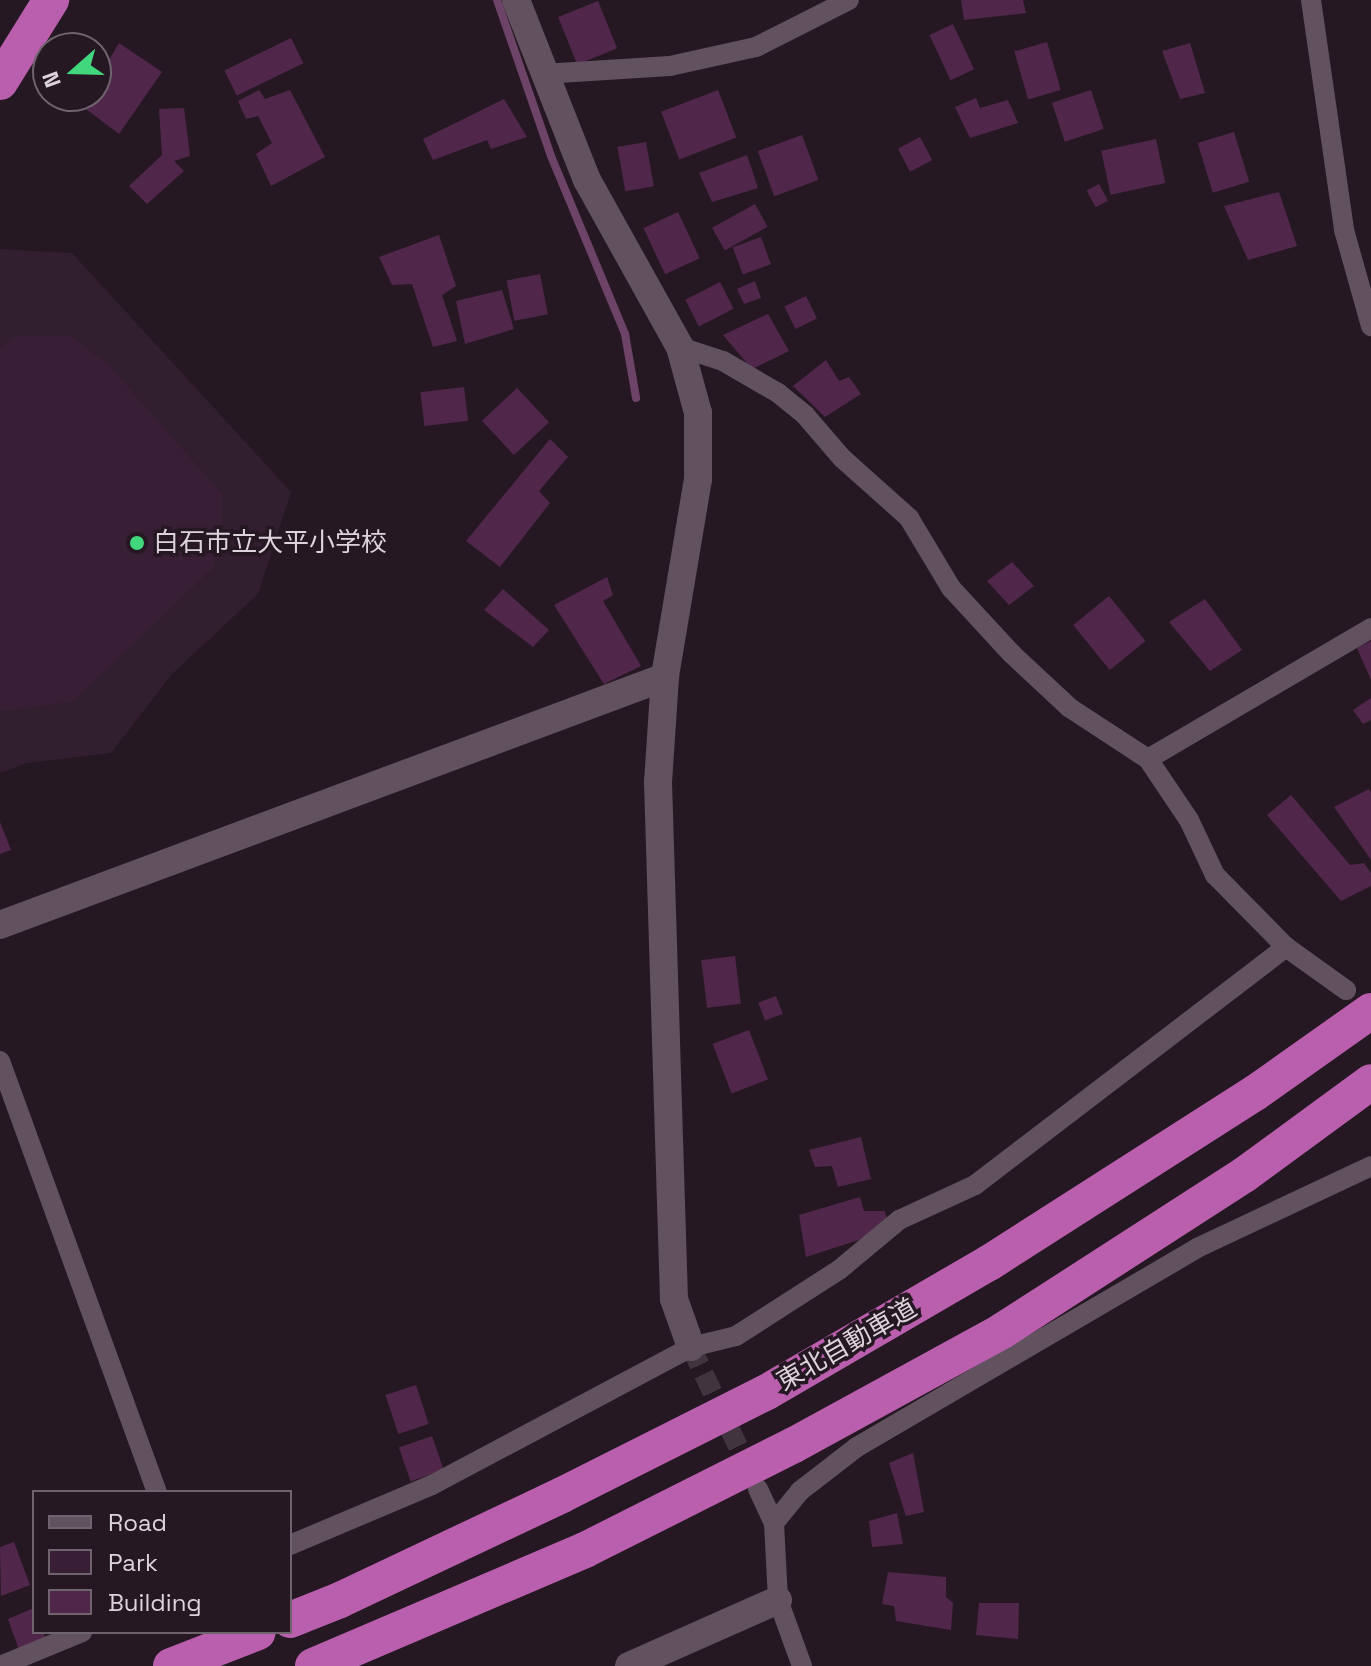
<!DOCTYPE html>
<html>
<head>
<meta charset="utf-8">
<style>
  body { margin:0 }
  #map { position:relative; width:1371px; height:1666px; overflow:hidden; background:#261823; font-family:"Space Grotesk","Noto Sans JP",sans-serif }
  div>[style] { position:absolute }
  .built>* { inset:0; background:#311e2e }
  .green>* { inset:0; background:#391f35 }
  .stream>* { height:8px; margin:-4px; padding:0 4px; transform-origin:4px; border-radius:4px; background:#6e4368 }
  .building>* { inset:0; background:#50274a; transform-origin:0 0 }
  .street-tunnel>* { height:20px; margin-top:-10px; transform-origin:0; background:repeating-linear-gradient(90deg,#41343f 0 20px,transparent 0 30px) }
  .street>* { height:20px; margin:-10px; padding:0 10px; transform-origin:10px; border-radius:10px; background:#62515e }
  .secondary>* { height:28px; margin:-14px; padding:0 14px; transform-origin:14px; border-radius:14px; background:#62515e }
  .highway>* { height:36px; margin:-18px; padding:0 18px; transform-origin:18px; border-radius:18px; background:#b95fad }
  .dots>* { width:22px; height:22px; translate:-50% -50%; box-sizing:border-box; border:4px solid #261823; border-radius:50% }
  span { translate:-50% -50%; white-space:nowrap; text-align:center; line-height:1.15; -webkit-text-stroke:7px #261823; paint-order:stroke }
  .poi-label { font-size:26px; color:#ddd3db }
  .left { translate:0 -50%; text-align:left }
  .street-label { font-size:26px; color:#ddd3db }
  .legend { position:absolute; left:32px; top:1490px; width:260px; height:144px; box-sizing:border-box; background:#261823; border:2px solid #6f636d; margin:0; padding:10px 14px; list-style:none; font-size:24px; color:#ddd3db }
  .legend li { display:flex; align-items:center; gap:16px; height:40px }
  .legend b { width:40px; border:2px solid #6f636d }
  .north { position:absolute; left:32px; top:32px; width:80px; height:80px; box-sizing:border-box; background:#261823; border:2px solid #6f636d; border-radius:50%; rotate:250deg; font-size:22px; font-weight:700; line-height:32px; text-align:center; color:#ddd3db }
  .north::after { content:''; display:block; margin:auto; width:28px; height:36px; background:#40d77d; clip-path:polygon(50% 0,100% 100%,50% 72%,0 100%) }
</style>
</head>
<body>
<div id="map">
  <div class="built">
    <i style="clip-path:polygon(0 249px,72px 253px,291px 492px,258px 594px,172px 674px,111px 753px,27px 763px,0 773px)"></i>
  </div>
  <div class="green">
    <i style="clip-path:polygon(15px 336px,71px 336px,109px 365px,223px 495px,221px 532px,213px 568px,72px 702px,0 711px,0 347px)"></i>
  </div>
  <div class="stream">
    <i style="left:497px;top:0;width:165px;rotate:70.9deg"></i>
    <i style="left:551px;top:156px;width:193px;rotate:67.4deg"></i>
    <i style="left:625px;top:334px;width:65px;rotate:80.2deg"></i>
  </div>
  <div class="building">
    <i style="clip-path:polygon(961px 0,1023px 0,1026px 13px,964px 20px)"></i>
    <i style="left:598px;top:1px;width:51px;height:43px;rotate:68deg"></i>
    <i style="left:953px;top:24px;width:50px;height:26px;rotate:65deg"></i>
    <i style="left:291px;top:38px;width:28px;height:74px;rotate:64deg"></i>
    <i style="left:1047px;top:42px;width:50px;height:34px;rotate:74deg"></i>
    <i style="clip-path:polygon(119px 43px,162px 72px,119px 134px,82px 106px,88px 96px,96px 96px,96px 82px)"></i>
    <i style="clip-path:polygon(1190px 43px,1205px 93px,1180px 99px,1162px 51px)"></i>
    <i style="clip-path:polygon(259px 90px,265px 99px,290px 90px,325px 157px,271px 186px,256px 154px,272px 143px,258px 116px,246px 119px,238px 101px)"></i>
    <i style="left:718px;top:90px;width:51px;height:61px;rotate:69deg"></i>
    <i style="left:1091px;top:90px;width:41px;height:41px;rotate:72deg"></i>
    <i style="clip-path:polygon(976px 98px,980px 108px,1008px 100px,1018px 123px,970px 138px,955px 107px)"></i>
    <i style="clip-path:polygon(504px 99px,527px 137px,491px 149px,487px 140px,433px 160px,423px 139px)"></i>
    <i style="clip-path:polygon(184px 108px,190px 156px,174px 161px,184px 171px,147px 204px,129px 186px,162px 155px,159px 109px)"></i>
    <i style="left:1234px;top:132px;width:52px;height:38px;rotate:73deg"></i>
    <i style="left:802px;top:135px;width:48px;height:47px;rotate:70deg"></i>
    <i style="left:920px;top:137px;width:26px;height:25px;rotate:62deg"></i>
    <i style="left:1156px;top:139px;width:45px;height:56px;rotate:78deg"></i>
    <i style="left:646px;top:142px;width:45px;height:29px;rotate:80deg"></i>
    <i style="clip-path:polygon(747px 155px,758px 188px,712px 202px,699px 173px)"></i>
    <i style="left:1099px;top:184px;width:19px;height:14px;rotate:62deg"></i>
    <i style="clip-path:polygon(1279px 192px,1297px 246px,1248px 260px,1224px 206px)"></i>
    <i style="left:755px;top:204px;width:26px;height:49px;rotate:61deg"></i>
    <i style="left:678px;top:212px;width:51px;height:38px;rotate:65deg"></i>
    <i style="clip-path:polygon(439px 235px,456px 286px,442px 295px,457px 341px,433px 347px,412px 284px,392px 285px,379px 257px)"></i>
    <i style="left:761px;top:237px;width:29px;height:30px;rotate:70deg"></i>
    <i style="left:540px;top:274px;width:41px;height:34px;rotate:79deg"></i>
    <i style="clip-path:polygon(755px 281px,761px 298px,744px 304px,737px 289px)"></i>
    <i style="left:720px;top:282px;width:30px;height:39px;rotate:63deg"></i>
    <i style="clip-path:polygon(502px 290px,514px 329px,465px 344px,456px 301px)"></i>
    <i style="left:806px;top:296px;width:25px;height:24px;rotate:64deg"></i>
    <i style="clip-path:polygon(768px 314px,789px 351px,752px 369px,723px 335px)"></i>
    <i style="clip-path:polygon(826px 360px,839px 381px,849px 377px,861px 394px,825px 417px,793px 386px)"></i>
    <i style="left:464px;top:387px;width:34px;height:44px;rotate:83deg"></i>
    <i style="left:517px;top:388px;width:47px;height:48px;rotate:47deg"></i>
    <i style="clip-path:polygon(550px 439px,568px 457px,539px 491px,550px 503px,500px 567px,466px 541px)"></i>
    <i style="clip-path:polygon(1012px 562px,1034px 586px,1009px 605px,987px 581px)"></i>
    <i style="clip-path:polygon(607px 577px,613px 595px,603px 601px,641px 666px,604px 684px,554px 605px)"></i>
    <i style="clip-path:polygon(503px 589px,549px 630px,533px 647px,484px 610px)"></i>
    <i style="left:1109px;top:596px;width:58px;height:46px;rotate:51deg"></i>
    <i style="clip-path:polygon(1205px 599px,1242px 650px,1210px 671px,1169px 622px)"></i>
    <i style="clip-path:polygon(1371px 641px,1371px 680px,1357px 648px)"></i>
    <i style="clip-path:polygon(1371px 698px,1371px 720px,1363px 724px,1353px 710px)"></i>
    <i style="clip-path:polygon(1369px 789px,1371px 792px,1371px 860px,1334px 807px)"></i>
    <i style="clip-path:polygon(1291px 795px,1350px 865px,1364px 863px,1371px 873px,1371px 886px,1341px 901px,1267px 815px)"></i>
    <i style="clip-path:polygon(0 822px,11px 850px,0 854px)"></i>
    <i style="left:735px;top:956px;width:48px;height:34px;rotate:83deg"></i>
    <i style="left:776px;top:996px;width:19px;height:19px;rotate:69deg"></i>
    <i style="left:749px;top:1030px;width:53px;height:39px;rotate:69deg"></i>
    <i style="clip-path:polygon(861px 1137px,871px 1179px,838px 1187px,832px 1166px,815px 1167px,809px 1150px)"></i>
    <i style="clip-path:polygon(860px 1197px,864px 1211px,885px 1211px,887px 1220px,871px 1236px,806px 1257px,799px 1215px)"></i>
    <i style="left:416px;top:1385px;width:41px;height:32px;rotate:72deg"></i>
    <i style="left:432px;top:1436px;width:36px;height:35px;rotate:71deg"></i>
    <i style="clip-path:polygon(913px 1453px,924px 1512px,906px 1516px,889px 1463px)"></i>
    <i style="clip-path:polygon(897px 1513px,903px 1544px,872px 1547px,869px 1521px)"></i>
    <i style="clip-path:polygon(14px 1542px,30px 1585px,1px 1596px,0 1547px)"></i>
    <i style="clip-path:polygon(888px 1572px,946px 1577px,946px 1597px,953px 1603px,951px 1630px,896px 1621px,894px 1606px,882px 1604px)"></i>
    <i style="clip-path:polygon(979px 1603px,1019px 1603px,1018px 1639px,976px 1635px)"></i>
    <i style="clip-path:polygon(34px 1608px,34px 1632px,43px 1632px,46px 1640px,19px 1650px,8px 1619px)"></i>
  </div>
  <div class="street-tunnel">
    <i style="left:691px;top:1347px;width:140px;rotate:64.7deg"></i>
  </div>
  <div class="street">
    <i style="left:1311px;top:0;width:232px;rotate:81.8deg"></i>
    <i style="left:1344px;top:230px;width:100px;rotate:74.3deg"></i>
    <i style="left:543px;top:74px;width:127px;rotate:-3.6deg"></i>
    <i style="left:670px;top:66px;width:88px;rotate:-12.5deg"></i>
    <i style="left:756px;top:47px;width:104px;rotate:-26.8deg"></i>
    <i style="left:680px;top:347px;width:45px;rotate:18deg"></i>
    <i style="left:723px;top:361px;width:64px;rotate:30.2deg"></i>
    <i style="left:778px;top:393px;width:35px;rotate:39deg"></i>
    <i style="left:805px;top:415px;width:57px;rotate:49.3deg"></i>
    <i style="left:842px;top:458px;width:90px;rotate:41.8deg"></i>
    <i style="left:909px;top:518px;width:82px;rotate:59deg"></i>
    <i style="left:951px;top:588px;width:90px;rotate:47.3deg"></i>
    <i style="left:1012px;top:654px;width:79px;rotate:43deg"></i>
    <i style="left:1070px;top:708px;width:93px;rotate:33.2deg"></i>
    <i style="left:1148px;top:759px;width:73px;rotate:56.1deg"></i>
    <i style="left:1189px;top:820px;width:61px;rotate:64.7deg"></i>
    <i style="left:1215px;top:875px;width:101px;rotate:45.4deg"></i>
    <i style="left:1286px;top:947px;width:74px;rotate:35.6deg"></i>
    <i style="left:1148px;top:759px;width:259px;rotate:-30.4deg"></i>
    <i style="left:0;top:1061px;width:459px;rotate:70deg"></i>
    <i style="left:758px;top:1489px;width:38px;rotate:65deg"></i>
    <i style="left:774px;top:1523px;width:77px;rotate:87deg"></i>
    <i style="left:778px;top:1600px;width:70px;rotate:70deg"></i>
    <i style="left:774px;top:1523px;width:41px;rotate:-50.9deg"></i>
    <i style="left:800px;top:1491px;width:72px;rotate:-37.7deg"></i>
    <i style="left:857px;top:1447px;width:394px;rotate:-30.3deg"></i>
    <i style="left:1197px;top:1248px;width:192px;rotate:-25.2deg"></i>
    <i style="left:290px;top:1545px;width:154px;rotate:-22.9deg"></i>
    <i style="left:432px;top:1485px;width:293px;rotate:-28deg"></i>
    <i style="left:691px;top:1347px;width:46px;rotate:-13.7deg"></i>
    <i style="left:736px;top:1336px;width:122px;rotate:-32.7deg"></i>
    <i style="left:839px;top:1270px;width:78px;rotate:-39.8deg"></i>
    <i style="left:899px;top:1220px;width:84px;rotate:-24.7deg"></i>
    <i style="left:975px;top:1185px;width:392px;rotate:-37.4deg"></i>
    <i style="left:0;top:1666px;width:89px;rotate:-22.5deg"></i>
  </div>
  <div class="secondary">
    <i style="left:516px;top:0;width:193px;rotate:68.5deg"></i>
    <i style="left:587px;top:180px;width:191px;rotate:60.9deg"></i>
    <i style="left:680px;top:347px;width:68px;rotate:74.7deg"></i>
    <i style="left:698px;top:413px;width:66px;rotate:90deg"></i>
    <i style="left:698px;top:479px;width:201px;rotate:99.5deg"></i>
    <i style="left:665px;top:677px;width:105px;rotate:93.8deg"></i>
    <i style="left:658px;top:782px;width:517px;rotate:88.23deg"></i>
    <i style="left:674px;top:1299px;width:51px;rotate:70.5deg"></i>
    <i style="left:0;top:925px;width:710px;rotate:-20.45deg"></i>
    <i style="left:629px;top:1666px;width:163px;rotate:-23.9deg"></i>
  </div>
  <div class="highway">
    <i style="left:0;top:82px;width:97px;rotate:-58.1deg"></i>
    <i style="left:290px;top:1620px;width:54px;rotate:-21.8deg"></i>
    <i style="left:340px;top:1600px;width:246px;rotate:-25.3deg"></i>
    <i style="left:562px;top:1495px;width:229px;rotate:-26.7deg"></i>
    <i style="left:767px;top:1392px;width:257px;rotate:-30.2deg"></i>
    <i style="left:989px;top:1263px;width:316px;rotate:-32.6deg"></i>
    <i style="left:1255px;top:1093px;width:142px;rotate:-35.3deg"></i>
    <i style="left:171px;top:1666px;width:93px;rotate:-21.3deg"></i>
    <i style="left:313px;top:1666px;width:296px;rotate:-23.1deg"></i>
    <i style="left:585px;top:1550px;width:234px;rotate:-26.7deg"></i>
    <i style="left:794px;top:1445px;width:237px;rotate:-28.7deg"></i>
    <i style="left:1002px;top:1331px;width:288px;rotate:-32.8deg"></i>
    <i style="left:1244px;top:1175px;width:157px;rotate:-36.2deg"></i>
  </div>
  <div class="dots">
    <i style="left:137px;top:543px;background:#40d77d"></i>
  </div>
  <div class="poi-label">
    <span class="left" style="left:153px;top:543px">白石市立大平小学校</span>
  </div>
  <div class="street-label">
    <span style="left:847px;top:1345px;rotate:-30deg">東北自動車道</span>
  </div>
  <ul class="legend">
  <li><b style="height:10px;background:#62515e"></b>Road</li>
  <li><b style="height:22px;background:#391f35"></b>Park</li>
  <li><b style="height:22px;background:#50274a"></b>Building</li>
  </ul>
  <div class="north">N</div>
</div>
</body>
</html>
